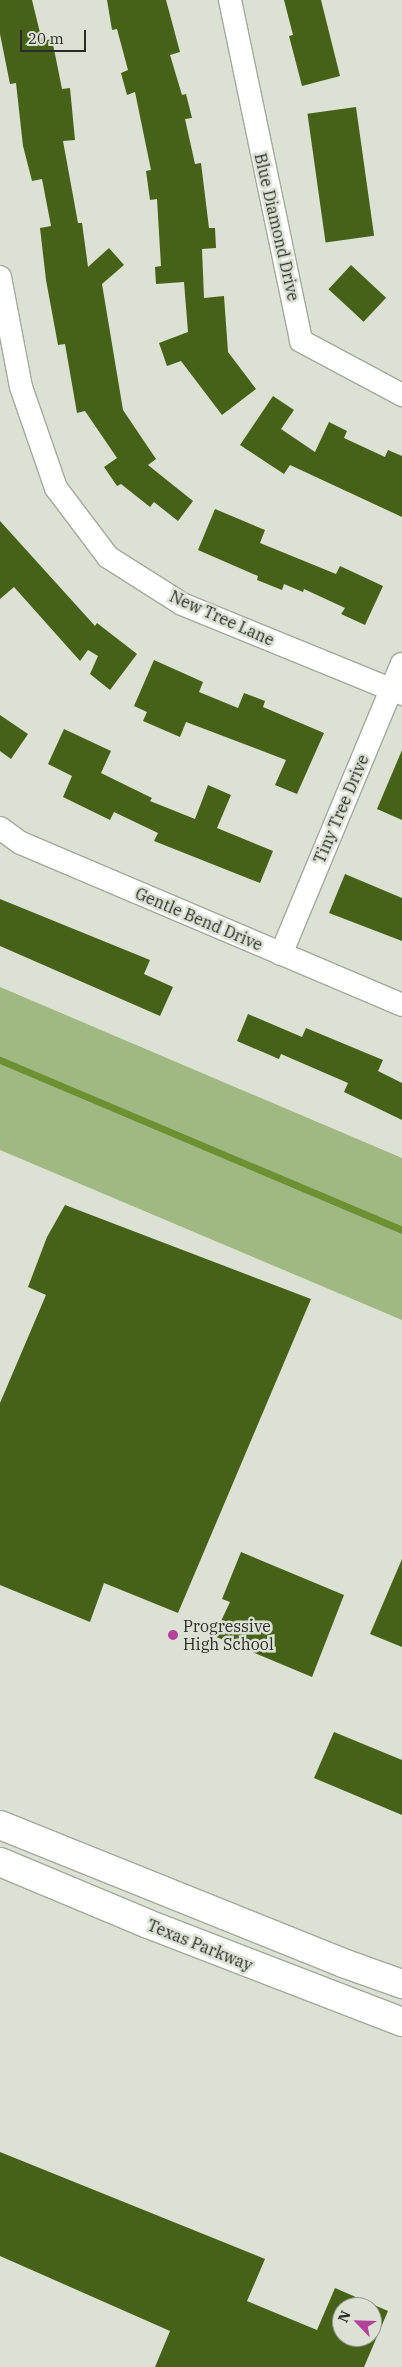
<!DOCTYPE html>
<html>
<head>
<meta charset="utf-8">
<style>
  body { margin:0 }
  #map { position:relative; width:402px; height:2367px; overflow:hidden; background:#dbe2d4; font-family:"IBM Plex Serif",serif }
  div>[style] { position:absolute }
  .green>* { inset:0; background:#a0b982 }
  .stream>* { height:7px; margin:-3.5px; padding:0 3.5px; transform-origin:3.5px; border-radius:3.5px; background:#6c9032 }
  .building>* { inset:0; background:#466118; transform-origin:0 0 }
  .roads { filter:drop-shadow(1px 0 #a3a99c) drop-shadow(-1px 0 #a3a99c) drop-shadow(0 1px #a3a99c) drop-shadow(0 -1px #a3a99c) }
  .minor>* { height:22px; margin:-11px; padding:0 11px; transform-origin:11px; border-radius:11px; background:#fff }
  .major>* { height:28px; margin:-14px; padding:0 14px; transform-origin:14px; border-radius:14px; background:#fff }
  .dots>* { width:14px; height:14px; translate:-50% -50%; box-sizing:border-box; border:2px solid #dbe2d4; border-radius:50% }
  span { translate:-50% -50%; white-space:nowrap; text-align:center; line-height:1.15; -webkit-text-stroke:5px #dbe2d4; paint-order:stroke }
  .street-label { font-size:16px; color:#292c26 }
  .poi-label { font-size:16px; color:#292c26 }
  .left { translate:0 -50%; text-align:left }
  .north { position:absolute; left:332px; top:2297px; width:50px; height:50px; box-sizing:border-box; background:#dbe2d4; border:1px solid #94998e; border-radius:50%; rotate:294deg; font-size:14px; font-weight:700; line-height:20px; text-align:center; color:#292c26 }
  .north::after { content:''; display:block; margin:auto; width:18px; height:22px; background:#b4419b; clip-path:polygon(50% 0,100% 100%,50% 72%,0 100%) }
  .scale { position:absolute; left:20px; top:30px; width:66px; height:22px; box-sizing:border-box; border:2px solid #292c26; border-top:0; padding-left:6px; font-size:15px; line-height:18px; white-space:nowrap; color:#292c26; -webkit-text-stroke:4px #dbe2d4; paint-order:stroke }
</style>
</head>
<body>
<div id="map">
  <div class="green">
    <i style="clip-path:polygon(0 987px,402px 1158px,402px 1320px,0 1150px)"></i>
  </div>
  <div class="stream">
    <i style="left:0;top:1060px;width:436px;rotate:22.9deg"></i>
  </div>
  <div class="building">
    <i style="clip-path:polygon(0 0,32px 0,42px 41px,52px 39px,62px 89px,70px 88px,75px 140px,63px 141px,78px 223px,82px 223px,88px 267px,109px 248px,124px 265px,102px 284px,123px 410px,156px 459px,148px 465px,193px 501px,178px 521px,154px 502px,150px 507px,121px 484px,117px 486px,104px 467px,117px 458px,85px 411px,77px 413px,65px 344px,58px 345px,46px 280px,40px 228px,51px 226px,42px 179px,32px 181px,23px 146px,16px 83px,10px 84px,0 34px)"></i>
    <i style="clip-path:polygon(107px 0,166px 0,180px 52px,170px 55px,182px 95px,186px 94px,192px 118px,185px 119px,195px 164px,201px 163px,209px 228px,215px 228px,216px 248px,202px 249px,204px 298px,224px 296px,228px 352px,256px 389px,222px 415px,181px 361px,167px 366px,159px 343px,188px 332px,184px 282px,156px 284px,155px 267px,161px 266px,157px 199px,150px 200px,146px 171px,151px 170px,135px 92px,127px 95px,121px 73px,128px 70px,117px 29px,112px 30px)"></i>
    <i style="clip-path:polygon(284px 0,321px 0,340px 76px,302px 86px,289px 36px,293px 35px)"></i>
    <i style="left:356px;top:107px;width:130px;height:49px;rotate:82deg"></i>
    <i style="left:351px;top:265px;width:48px;height:33px;rotate:43deg"></i>
    <i style="clip-path:polygon(273px 396px,294px 410px,281px 429px,315px 452px,329px 422px,347px 431px,344px 438px,385px 457px,388px 450px,402px 456px,402px 517px,290px 465px,284px 474px,240px 445px)"></i>
    <i style="clip-path:polygon(215px 509px,265px 530px,260px 543px,336px 574px,340px 566px,383px 586px,365px 625px,341px 614px,345px 608px,304px 589px,303px 592px,284px 584px,282px 590px,257px 580px,258px 576px,198px 550px)"></i>
    <i style="clip-path:polygon(0 521px,95px 626px,97px 623px,137px 654px,110px 690px,90px 674px,98px 656px,88px 650px,80px 661px,14px 587px,0 599px)"></i>
    <i style="clip-path:polygon(154px 660px,203px 682px,199px 692px,238px 708px,244px 693px,265px 701px,263px 707px,324px 733px,297px 794px,275px 785px,286px 760px,186px 722px,180px 737px,143px 721px,147px 712px,134px 706px)"></i>
    <i style="clip-path:polygon(0 715px,28px 734px,11px 759px,0 751px)"></i>
    <i style="clip-path:polygon(64px 729px,111px 751px,101px 773px,152px 798px,150px 801px,195px 819px,208px 785px,231px 795px,217px 828px,273px 851px,260px 883px,154px 841px,158px 833px,114px 812px,110px 820px,63px 797px,72px 776px,48px 764px)"></i>
    <i style="clip-path:polygon(402px 750px,402px 820px,377px 809px)"></i>
    <i style="clip-path:polygon(345px 874px,402px 898px,402px 941px,329px 913px)"></i>
    <i style="clip-path:polygon(0 899px,150px 960px,144px 974px,173px 987px,160px 1016px,0 946px)"></i>
    <i style="clip-path:polygon(248px 1014px,302px 1037px,306px 1028px,383px 1060px,378px 1071px,402px 1083px,402px 1120px,344px 1092px,348px 1083px,281px 1054px,279px 1059px,237px 1041px)"></i>
    <i style="clip-path:polygon(65px 1205px,311px 1299px,178px 1613px,104px 1583px,90px 1622px,0 1585px,0 1403px,46px 1295px,28px 1287px,47px 1237px)"></i>
    <i style="clip-path:polygon(241px 1552px,344px 1595px,312px 1677px,214px 1636px,230px 1602px,222px 1599px)"></i>
    <i style="clip-path:polygon(402px 1559px,402px 1647px,370px 1634px)"></i>
    <i style="clip-path:polygon(334px 1732px,402px 1760px,402px 1815px,314px 1778px)"></i>
    <i style="clip-path:polygon(evenodd,0 2152px,265px 2259px,247px 2301px,317px 2330px,335px 2288px,388px 2311px,364px 2367px,155px 2367px,170px 2331px,0 2256px,0 2152px,342px 2307px,372px 2307px,372px 2337px,342px 2337px,342px 2307px)"></i>
  </div>
  <div class="roads">
    <div class="minor">
      <i style="left:230px;top:0;width:348px;rotate:78.2deg"></i>
      <i style="left:301px;top:341px;width:115px;rotate:28.1deg"></i>
      <i style="left:0;top:277px;width:112px;rotate:79.2deg"></i>
      <i style="left:21px;top:387px;width:107px;rotate:70.9deg"></i>
      <i style="left:56px;top:488px;width:86px;rotate:53deg"></i>
      <i style="left:108px;top:557px;width:88px;rotate:32.4deg"></i>
      <i style="left:182px;top:604px;width:238px;rotate:22.2deg"></i>
      <i style="left:0;top:828px;width:26px;rotate:36deg"></i>
      <i style="left:21px;top:843px;width:414px;rotate:23deg"></i>
      <i style="left:281px;top:954px;width:314px;rotate:-67.4deg"></i>
    </div>
    <div class="major">
      <i style="left:0;top:1825px;width:370px;rotate:21.9deg"></i>
      <i style="left:343px;top:1963px;width:63px;rotate:19.6deg"></i>
      <i style="left:0;top:1862px;width:160px;rotate:22.7deg"></i>
      <i style="left:148px;top:1924px;width:272px;rotate:21.1deg"></i>
    </div>
  </div>
  <div class="dots">
    <i style="left:173px;top:1635px;background:#b4419b"></i>
  </div>
  <div class="street-label">
    <span style="left:277px;top:227px;rotate:77deg">Blue Diamond Drive</span>
    <span style="left:222px;top:618px;rotate:24deg">New Tree Lane</span>
    <span style="left:341px;top:809px;rotate:-67deg">Tiny Tree Drive</span>
    <span style="left:199px;top:919px;rotate:23deg">Gentle Bend Drive</span>
    <span style="left:200px;top:1945px;rotate:22deg">Texas Parkway</span>
  </div>
  <div class="poi-label">
    <span class="left" style="left:183px;top:1635px">Progressive<br>High School</span>
  </div>
  <div class="north">N</div>
  <div class="scale">20 m</div>
</div>
</body>
</html>
